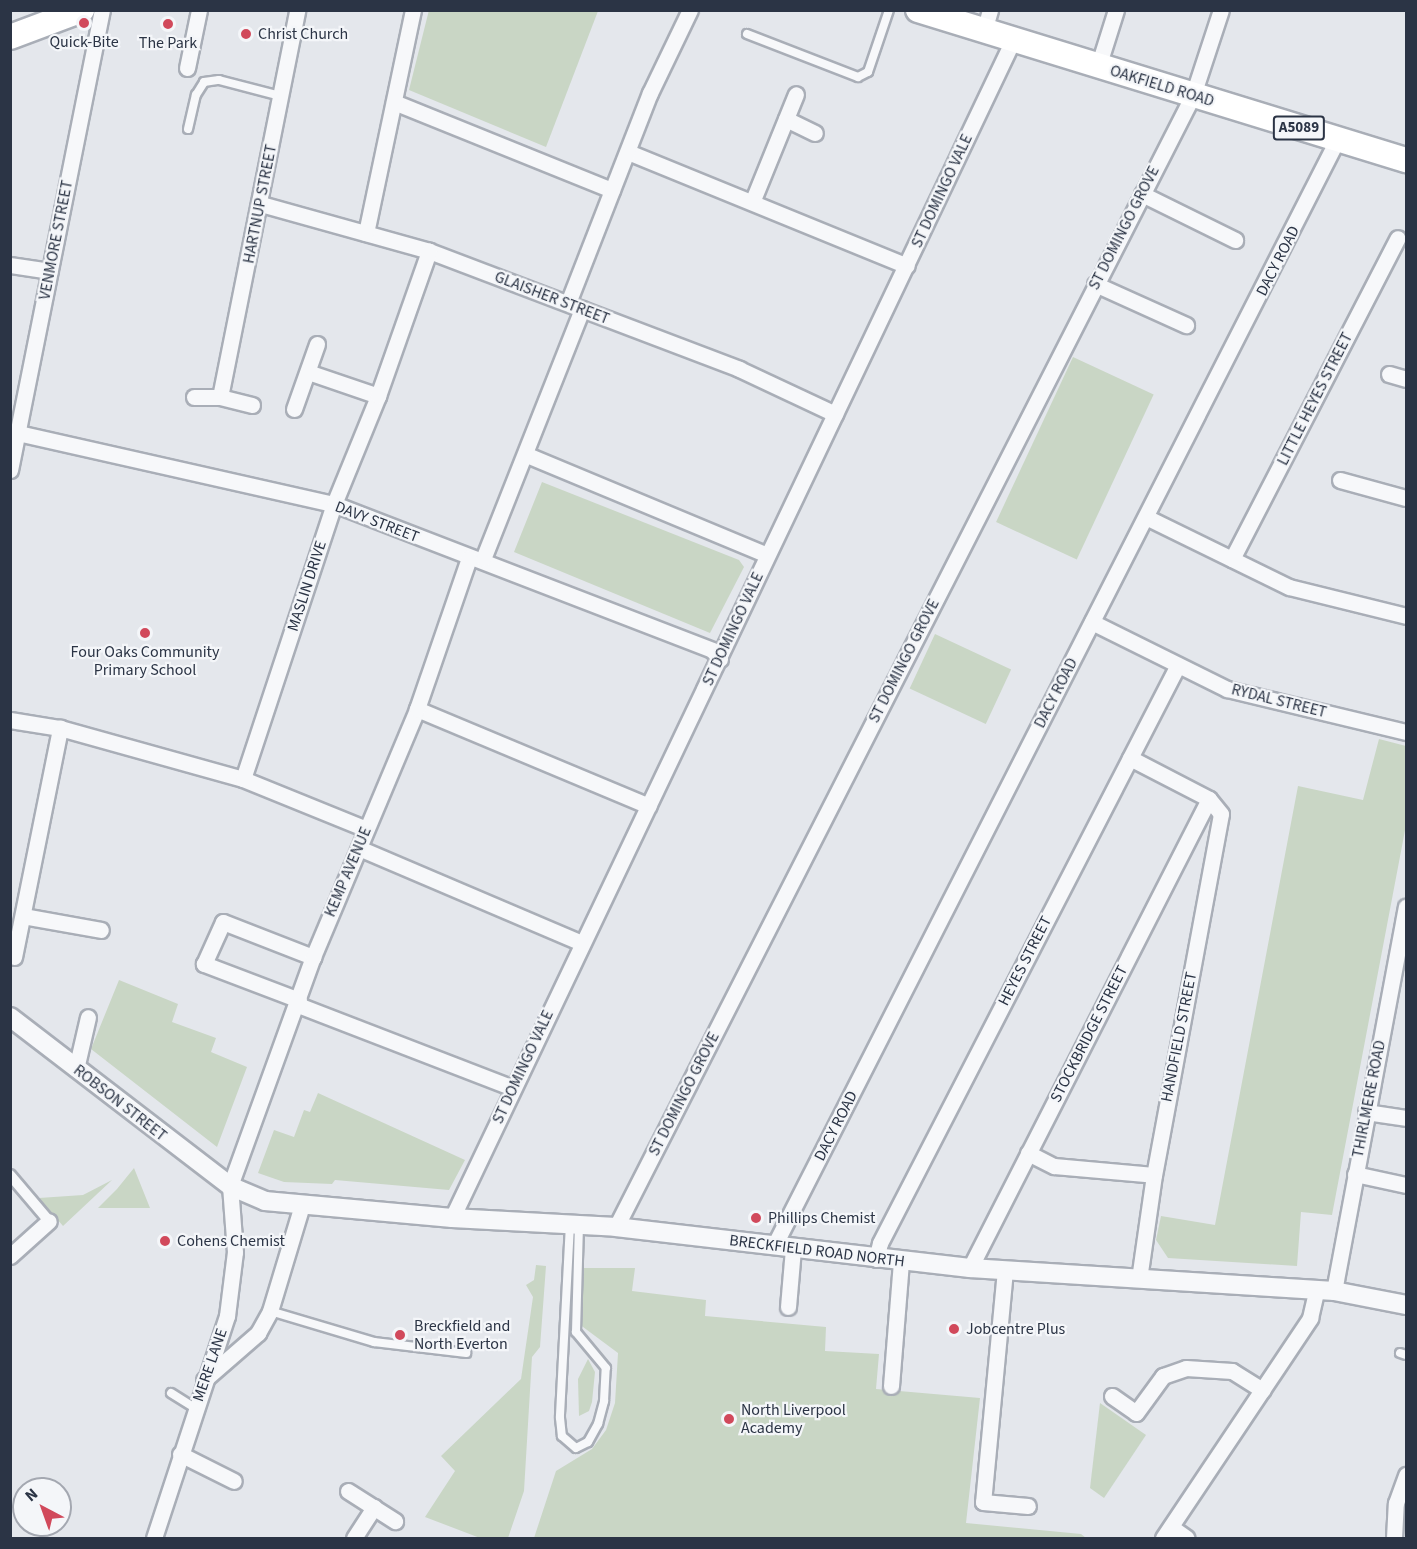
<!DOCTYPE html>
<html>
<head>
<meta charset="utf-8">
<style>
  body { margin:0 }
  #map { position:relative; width:1417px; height:1549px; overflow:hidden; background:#e4e7ec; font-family:"Source Sans 3",sans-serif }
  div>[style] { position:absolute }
  .green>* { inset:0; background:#c9d6c5; transform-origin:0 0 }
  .roads { filter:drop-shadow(2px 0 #a9aeb7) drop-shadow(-2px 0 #a9aeb7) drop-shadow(0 2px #a9aeb7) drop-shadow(0 -2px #a9aeb7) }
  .service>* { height:8px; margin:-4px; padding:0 4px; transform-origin:4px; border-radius:4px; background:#f7f8fa }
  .pedestrian>* { height:10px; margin:-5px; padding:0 5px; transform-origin:5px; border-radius:5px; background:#f7f8fa }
  .minor>* { height:15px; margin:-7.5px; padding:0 7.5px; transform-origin:7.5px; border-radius:7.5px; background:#f7f8fa }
  .tertiary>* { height:18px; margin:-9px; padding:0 9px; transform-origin:9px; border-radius:9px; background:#f7f8fa }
  .trunk>* { height:24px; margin:-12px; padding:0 12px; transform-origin:12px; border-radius:12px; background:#fff }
  .dots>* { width:16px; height:16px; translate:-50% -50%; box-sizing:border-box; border:3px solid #f4f6f9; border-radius:50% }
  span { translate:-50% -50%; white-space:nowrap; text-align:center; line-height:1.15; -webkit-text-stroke:4.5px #f4f6f9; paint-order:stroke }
  .shield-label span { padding:2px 4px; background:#f4f6f9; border:2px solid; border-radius:4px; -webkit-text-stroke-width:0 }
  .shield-label { font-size:15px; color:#2b3445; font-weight:700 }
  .poi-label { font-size:16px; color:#2b3445 }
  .left { translate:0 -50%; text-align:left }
  .street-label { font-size:16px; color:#2b3445 }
  .frame { position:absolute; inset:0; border:12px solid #2b3445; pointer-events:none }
  .north { position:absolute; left:12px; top:1477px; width:60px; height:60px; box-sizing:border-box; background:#f4f6f9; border:2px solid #a4a8b1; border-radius:50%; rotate:319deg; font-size:16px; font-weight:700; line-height:24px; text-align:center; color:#2b3445 }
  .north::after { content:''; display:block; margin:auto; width:21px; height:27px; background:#d1495b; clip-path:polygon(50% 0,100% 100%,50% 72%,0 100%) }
</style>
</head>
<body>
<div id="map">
  <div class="green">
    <i style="clip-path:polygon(429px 10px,598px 11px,546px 147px,409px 90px)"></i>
    <i style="left:1073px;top:357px;width:89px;height:182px;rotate:25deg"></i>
    <i style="clip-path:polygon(542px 482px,739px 560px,744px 567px,710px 633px,514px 552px)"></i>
    <i style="left:935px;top:634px;width:84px;height:60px;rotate:25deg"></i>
    <i style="clip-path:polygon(1379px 739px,1406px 746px,1406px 825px,1332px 1215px,1301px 1212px,1297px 1266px,1168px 1258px,1156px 1240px,1161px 1216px,1215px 1225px,1298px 786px,1363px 800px)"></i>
    <i style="clip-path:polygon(119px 980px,178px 1004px,172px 1022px,216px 1038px,211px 1052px,247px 1067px,217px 1147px,91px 1049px)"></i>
    <i style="clip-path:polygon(318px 1093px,465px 1160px,449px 1190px,335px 1180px,332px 1184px,284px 1182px,258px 1173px,274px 1130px,294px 1137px,304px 1110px,310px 1112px)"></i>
    <i style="clip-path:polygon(134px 1168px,150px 1208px,98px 1208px,117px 1189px)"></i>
    <i style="clip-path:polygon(112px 1180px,63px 1226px,39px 1198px,83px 1195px)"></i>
    <i style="clip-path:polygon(536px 1265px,546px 1266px,540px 1347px,532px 1357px,524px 1491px,508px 1538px,480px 1538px,425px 1517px,455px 1471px,441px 1456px,521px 1379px,533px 1297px,526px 1285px,534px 1280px)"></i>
    <i style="clip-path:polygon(581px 1268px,635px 1268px,632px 1291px,706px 1300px,705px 1316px,826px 1327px,825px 1351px,879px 1354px,876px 1389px,980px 1398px,966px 1523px,1081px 1534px,1086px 1538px,534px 1538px,556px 1471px,592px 1449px,606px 1430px,615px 1403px,618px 1353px,579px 1324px)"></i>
    <i style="clip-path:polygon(588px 1359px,595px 1372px,592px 1402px,589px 1411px,579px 1416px,578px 1379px)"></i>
    <i style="clip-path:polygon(1100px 1403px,1146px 1435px,1104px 1498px,1090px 1488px)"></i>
  </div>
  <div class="roads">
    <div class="service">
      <i style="left:747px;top:34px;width:119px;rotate:21.2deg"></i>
      <i style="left:858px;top:77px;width:11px;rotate:-27deg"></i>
      <i style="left:868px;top:72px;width:65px;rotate:-71.3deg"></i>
      <i style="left:188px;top:129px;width:35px;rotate:-77deg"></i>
      <i style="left:196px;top:95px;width:15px;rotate:-58deg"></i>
      <i style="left:204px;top:82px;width:15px;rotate:-8deg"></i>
      <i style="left:219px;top:80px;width:64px;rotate:14.5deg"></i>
      <i style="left:570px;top:1224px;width:194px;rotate:93deg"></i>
      <i style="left:560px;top:1418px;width:18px;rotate:84deg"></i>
      <i style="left:562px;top:1436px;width:18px;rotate:41deg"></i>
      <i style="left:576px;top:1448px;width:13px;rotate:-27deg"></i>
      <i style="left:588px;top:1442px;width:21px;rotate:-61deg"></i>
      <i style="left:598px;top:1424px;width:24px;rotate:-75deg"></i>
      <i style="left:604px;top:1401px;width:33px;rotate:-87deg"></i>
      <i style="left:606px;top:1368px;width:47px;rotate:-129.8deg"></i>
      <i style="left:576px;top:1332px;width:107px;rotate:-88.4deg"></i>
      <i style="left:270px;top:1311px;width:109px;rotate:16.6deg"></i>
      <i style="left:374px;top:1342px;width:93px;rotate:6.8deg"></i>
      <i style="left:1400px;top:1353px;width:6px;rotate:18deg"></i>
      <i style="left:171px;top:1393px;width:28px;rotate:32deg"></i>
    </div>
    <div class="pedestrian">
      <i style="left:10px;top:1175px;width:60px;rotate:49.7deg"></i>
    </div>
    <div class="minor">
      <i style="left:984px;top:31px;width:22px;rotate:-74deg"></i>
      <i style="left:1098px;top:67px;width:60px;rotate:-72.5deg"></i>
      <i style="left:187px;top:68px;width:59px;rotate:-78.3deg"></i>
      <i style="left:394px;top:102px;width:235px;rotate:22deg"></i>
      <i style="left:786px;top:119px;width:32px;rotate:26deg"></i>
      <i style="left:628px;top:152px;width:301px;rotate:22.2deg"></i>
      <i style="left:1142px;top:194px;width:104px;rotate:26.3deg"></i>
      <i style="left:753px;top:200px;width:114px;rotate:-67.9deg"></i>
      <i style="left:261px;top:204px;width:174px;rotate:15.6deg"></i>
      <i style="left:429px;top:251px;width:332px;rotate:20.8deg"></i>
      <i style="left:739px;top:369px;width:106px;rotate:25.1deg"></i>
      <i style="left:366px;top:233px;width:228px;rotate:-78.1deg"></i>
      <i style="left:10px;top:265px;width:40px;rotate:8.5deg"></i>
      <i style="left:1095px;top:284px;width:100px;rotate:24.3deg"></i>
      <i style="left:568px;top:303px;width:225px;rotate:-68.7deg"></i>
      <i style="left:650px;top:93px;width:92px;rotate:-64.3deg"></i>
      <i style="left:308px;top:372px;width:74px;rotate:18.9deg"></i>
      <i style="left:1389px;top:374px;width:18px;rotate:16deg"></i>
      <i style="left:194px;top:397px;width:26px"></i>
      <i style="left:220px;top:397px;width:33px;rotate:14deg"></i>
      <i style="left:220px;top:397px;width:395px;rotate:-78.7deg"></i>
      <i style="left:294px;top:409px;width:69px;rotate:-70.5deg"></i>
      <i style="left:18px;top:433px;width:324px;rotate:12.7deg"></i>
      <i style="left:334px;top:504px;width:405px;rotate:21.1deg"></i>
      <i style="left:712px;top:650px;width:12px;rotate:48deg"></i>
      <i style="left:527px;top:455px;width:260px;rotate:22.6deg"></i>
      <i style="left:10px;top:470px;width:469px;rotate:-78.7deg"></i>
      <i style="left:1340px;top:480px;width:68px;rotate:15.3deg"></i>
      <i style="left:1146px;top:517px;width:159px;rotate:26.1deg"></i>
      <i style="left:1289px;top:587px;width:121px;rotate:13.9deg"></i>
      <i style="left:483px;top:559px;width:269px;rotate:-68.4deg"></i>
      <i style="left:1232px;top:559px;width:361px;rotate:-62.7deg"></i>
      <i style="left:1092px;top:622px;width:151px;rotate:26.4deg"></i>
      <i style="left:1227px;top:689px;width:184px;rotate:13.5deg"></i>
      <i style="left:417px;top:709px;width:251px;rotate:22.7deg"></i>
      <i style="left:10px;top:720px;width:51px;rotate:9.1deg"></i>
      <i style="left:60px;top:728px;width:190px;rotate:15.6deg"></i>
      <i style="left:243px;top:779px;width:133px;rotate:22.1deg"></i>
      <i style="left:1130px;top:758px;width:89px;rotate:27.4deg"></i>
      <i style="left:1209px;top:799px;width:19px;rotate:51deg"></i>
      <i style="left:1221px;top:814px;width:367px;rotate:100.5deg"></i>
      <i style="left:1154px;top:1175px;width:105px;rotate:98.2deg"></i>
      <i style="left:243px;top:779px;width:290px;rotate:-71.7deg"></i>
      <i style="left:334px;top:504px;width:117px;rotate:-67.8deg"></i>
      <i style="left:378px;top:396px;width:154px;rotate:-70.6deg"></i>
      <i style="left:359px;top:848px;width:242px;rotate:23.1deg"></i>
      <i style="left:23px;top:916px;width:79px;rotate:10.2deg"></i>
      <i style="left:14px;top:957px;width:234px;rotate:-78.6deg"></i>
      <i style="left:299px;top:1000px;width:102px;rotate:-159.2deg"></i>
      <i style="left:204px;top:964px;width:46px;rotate:-65.7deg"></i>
      <i style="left:223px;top:922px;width:97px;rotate:21.3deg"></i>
      <i style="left:298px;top:1005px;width:230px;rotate:21.1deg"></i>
      <i style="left:76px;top:1069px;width:53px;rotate:-77deg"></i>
      <i style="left:1366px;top:1112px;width:40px;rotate:8.5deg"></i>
      <i style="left:1028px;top:1153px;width:29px;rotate:27deg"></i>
      <i style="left:1054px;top:1166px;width:100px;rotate:5.1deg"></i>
      <i style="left:1355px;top:1174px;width:52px;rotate:12.2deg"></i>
      <i style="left:452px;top:1218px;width:1305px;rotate:-64.53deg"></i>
      <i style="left:616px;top:1227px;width:1271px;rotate:-62.99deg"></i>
      <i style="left:1193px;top:95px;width:89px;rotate:-71.8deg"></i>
      <i style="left:774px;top:1246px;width:1241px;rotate:-63.02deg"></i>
      <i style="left:10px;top:1256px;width:52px;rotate:-41.9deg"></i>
      <i style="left:876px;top:1259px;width:16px;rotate:-76deg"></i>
      <i style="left:880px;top:1243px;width:650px;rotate:-62.73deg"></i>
      <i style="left:970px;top:1268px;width:526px;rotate:-63deg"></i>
      <i style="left:1005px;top:1270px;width:233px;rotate:95.4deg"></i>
      <i style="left:983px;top:1502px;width:45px;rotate:5.1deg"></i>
      <i style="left:1334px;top:1291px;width:391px;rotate:-79.4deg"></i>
      <i style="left:788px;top:1307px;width:58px;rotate:-85.1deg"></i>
      <i style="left:204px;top:1380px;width:72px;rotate:-41deg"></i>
      <i style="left:258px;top:1333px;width:25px;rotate:-61deg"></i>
      <i style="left:270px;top:1311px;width:111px;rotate:-73.2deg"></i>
      <i style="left:891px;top:1386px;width:124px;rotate:-85.4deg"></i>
      <i style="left:1112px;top:1396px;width:29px;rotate:35deg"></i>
      <i style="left:1136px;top:1413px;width:46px;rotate:-53.9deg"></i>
      <i style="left:1163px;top:1376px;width:24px;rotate:-19deg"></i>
      <i style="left:1186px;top:1368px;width:46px;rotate:3.7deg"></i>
      <i style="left:1232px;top:1371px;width:36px;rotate:32deg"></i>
      <i style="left:180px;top:1454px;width:60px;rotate:26.6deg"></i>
      <i style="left:348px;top:1491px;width:56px;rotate:32.6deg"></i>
      <i style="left:1171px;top:1527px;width:19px;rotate:35deg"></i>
      <i style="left:154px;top:1538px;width:234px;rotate:-71.8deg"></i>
      <i style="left:227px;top:1316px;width:64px;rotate:-82.9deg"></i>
      <i style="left:235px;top:1252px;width:66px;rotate:-94.3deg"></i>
      <i style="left:230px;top:1186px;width:244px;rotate:-70.1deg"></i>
      <i style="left:313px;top:957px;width:269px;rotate:-67.2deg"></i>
      <i style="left:417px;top:709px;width:160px;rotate:-71deg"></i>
      <i style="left:354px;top:1538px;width:37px;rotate:-57deg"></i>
      <i style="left:1163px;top:1538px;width:265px;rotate:-56.2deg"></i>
      <i style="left:1310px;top:1318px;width:28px;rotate:-77deg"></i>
      <i style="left:1394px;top:1538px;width:35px;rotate:-87deg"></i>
      <i style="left:1396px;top:1503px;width:30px;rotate:-70deg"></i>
    </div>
    <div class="tertiary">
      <i style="left:10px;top:1017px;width:277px;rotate:37.5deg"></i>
      <i style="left:230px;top:1186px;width:38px;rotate:23deg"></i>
      <i style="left:265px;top:1201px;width:188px;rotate:5.2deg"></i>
      <i style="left:452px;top:1218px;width:164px;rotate:3.1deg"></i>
      <i style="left:616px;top:1227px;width:356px;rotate:6.6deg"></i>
      <i style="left:970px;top:1268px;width:365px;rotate:3.6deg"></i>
      <i style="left:1334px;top:1291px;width:73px;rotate:11deg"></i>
    </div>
    <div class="trunk">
      <i style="left:918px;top:10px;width:511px;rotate:17.09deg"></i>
      <i style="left:10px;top:37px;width:77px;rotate:-20.6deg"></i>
    </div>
  </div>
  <div class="dots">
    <i style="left:84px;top:23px;background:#d1495b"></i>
    <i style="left:168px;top:24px;background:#d1495b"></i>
    <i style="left:246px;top:34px;background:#d1495b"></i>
    <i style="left:145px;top:633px;background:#d1495b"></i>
    <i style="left:756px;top:1218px;background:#d1495b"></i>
    <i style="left:165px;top:1241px;background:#d1495b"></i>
    <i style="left:954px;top:1329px;background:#d1495b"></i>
    <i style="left:400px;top:1335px;background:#d1495b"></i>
    <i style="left:729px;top:1419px;background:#d1495b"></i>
  </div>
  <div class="shield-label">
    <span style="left:1299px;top:128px">A5089</span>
  </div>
  <div class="poi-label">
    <span class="left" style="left:258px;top:34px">Christ Church</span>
    <span style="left:84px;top:42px">Quick-Bite</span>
    <span style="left:168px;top:43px">The Park</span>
    <span style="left:145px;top:661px">Four Oaks Community<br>Primary School</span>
    <span class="left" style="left:768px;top:1218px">Phillips Chemist</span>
    <span class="left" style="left:177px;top:1241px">Cohens Chemist</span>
    <span class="left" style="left:414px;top:1335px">Breckfield and<br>North Everton</span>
    <span class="left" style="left:966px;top:1329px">Jobcentre Plus</span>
    <span class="left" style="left:741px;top:1419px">North Liverpool<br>Academy</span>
  </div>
  <div class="street-label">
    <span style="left:1162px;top:86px;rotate:17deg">OAKFIELD ROAD</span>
    <span style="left:942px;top:191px;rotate:-65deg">ST DOMINGO VALE</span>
    <span style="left:260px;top:204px;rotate:-79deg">HARTNUP STREET</span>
    <span style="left:1124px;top:228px;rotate:-63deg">ST DOMINGO GROVE</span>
    <span style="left:56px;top:240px;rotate:-79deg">VENMORE STREET</span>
    <span style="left:1278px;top:261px;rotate:-63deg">DACY ROAD</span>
    <span style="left:552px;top:298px;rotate:21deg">GLAISHER STREET</span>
    <span style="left:1315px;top:399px;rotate:-63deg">LITTLE HEYES STREET</span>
    <span style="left:377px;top:522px;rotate:21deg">DAVY STREET</span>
    <span style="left:307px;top:586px;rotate:-72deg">MASLIN DRIVE</span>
    <span style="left:733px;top:629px;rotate:-65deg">ST DOMINGO VALE</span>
    <span style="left:904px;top:661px;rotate:-63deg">ST DOMINGO GROVE</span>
    <span style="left:1056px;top:693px;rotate:-63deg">DACY ROAD</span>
    <span style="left:1279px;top:701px;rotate:14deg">RYDAL STREET</span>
    <span style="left:348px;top:872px;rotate:-67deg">KEMP AVENUE</span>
    <span style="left:1025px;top:961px;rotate:-63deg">HEYES STREET</span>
    <span style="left:1089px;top:1034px;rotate:-63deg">STOCKBRIDGE STREET</span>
    <span style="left:1179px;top:1037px;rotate:-79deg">HANDFIELD STREET</span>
    <span style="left:523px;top:1067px;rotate:-65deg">ST DOMINGO VALE</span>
    <span style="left:684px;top:1094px;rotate:-63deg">ST DOMINGO GROVE</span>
    <span style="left:1369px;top:1099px;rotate:-79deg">THIRLMERE ROAD</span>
    <span style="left:120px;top:1103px;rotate:38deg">ROBSON STREET</span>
    <span style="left:836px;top:1126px;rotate:-63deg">DACY ROAD</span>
    <span style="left:817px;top:1251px;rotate:7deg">BRECKFIELD ROAD NORTH</span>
    <span style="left:210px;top:1365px;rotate:-71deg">MERE LANE</span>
  </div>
  <div class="frame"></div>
  <div class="north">N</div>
</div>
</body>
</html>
